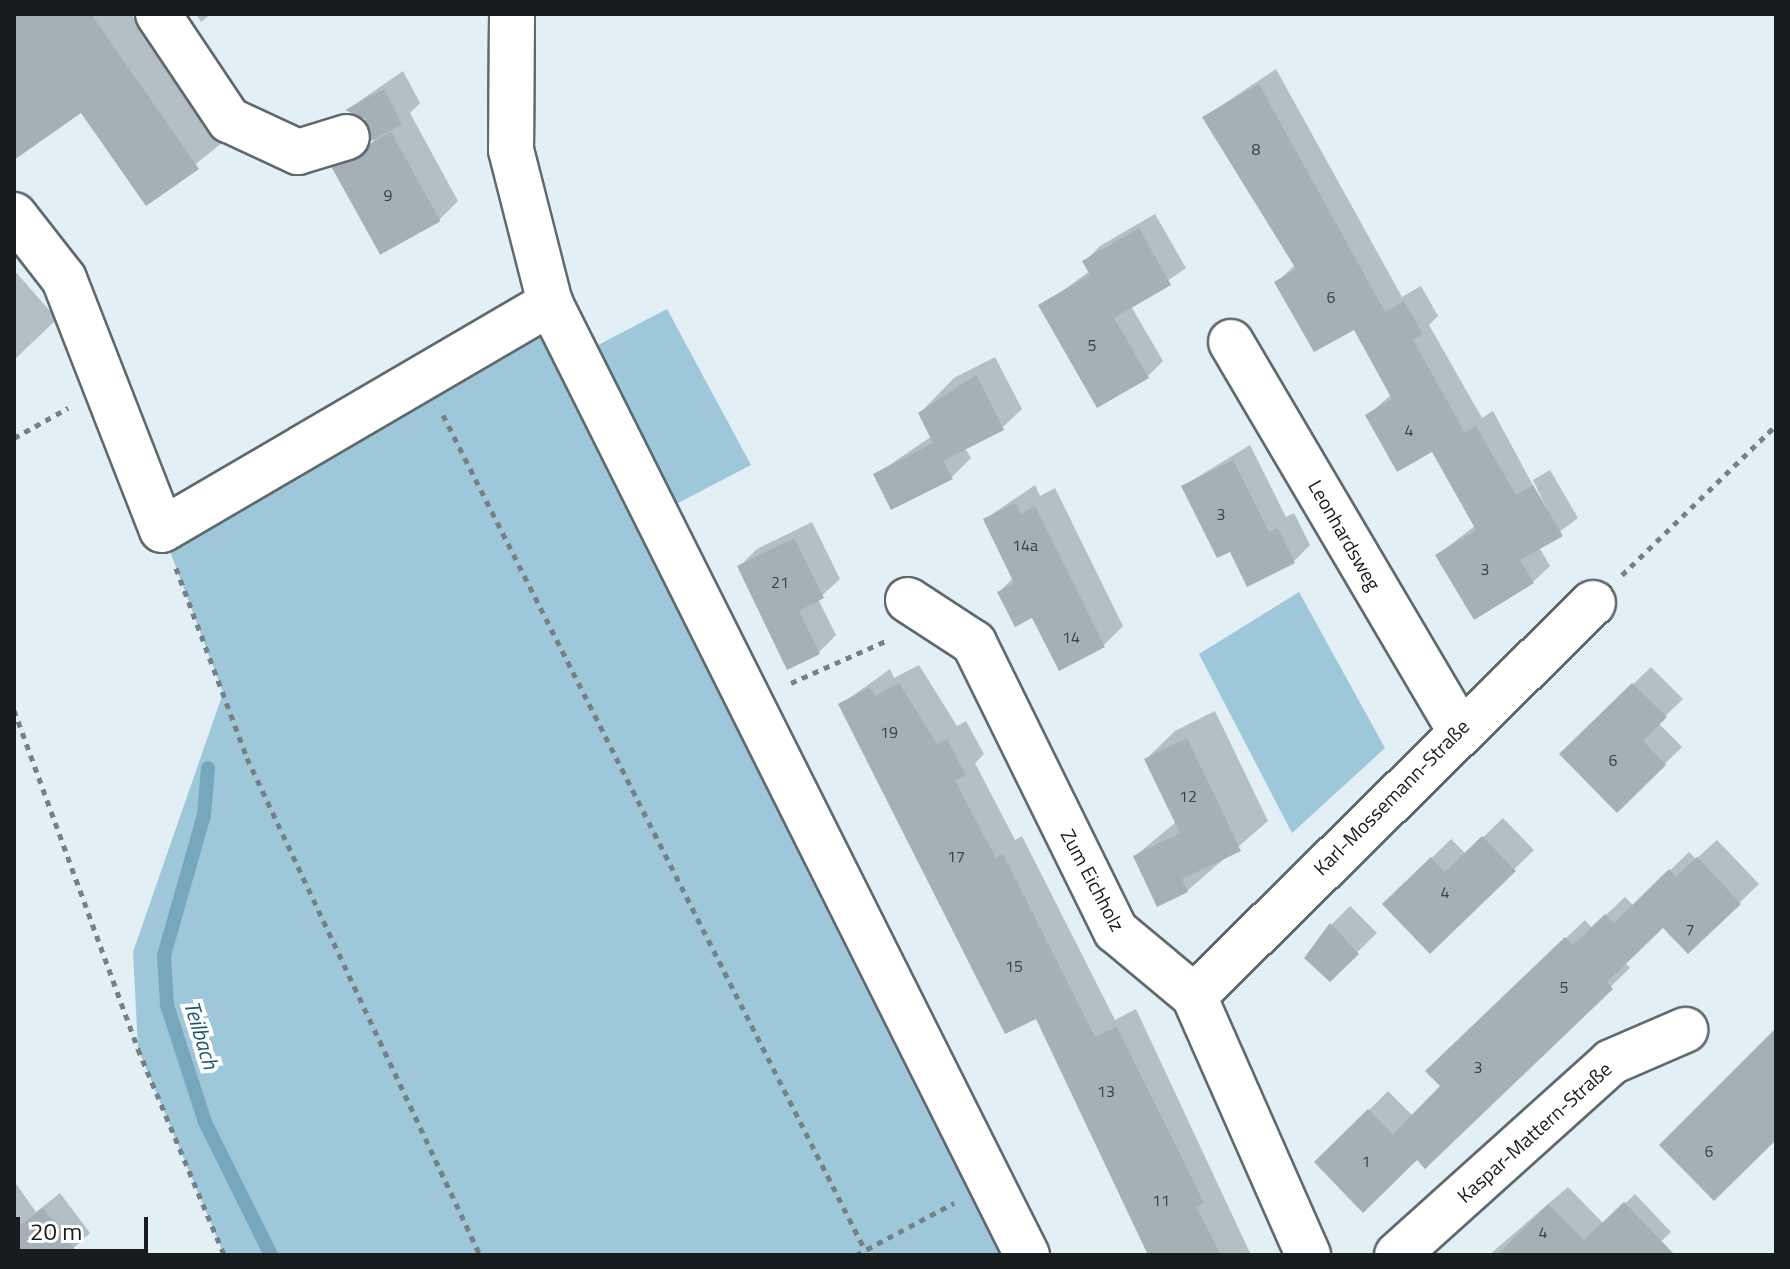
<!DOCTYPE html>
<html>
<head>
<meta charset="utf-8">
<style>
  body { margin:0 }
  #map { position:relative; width:1790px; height:1269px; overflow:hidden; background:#e2eff5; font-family:"Titillium Web",sans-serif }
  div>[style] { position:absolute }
  .green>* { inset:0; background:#9ec8da }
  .shadow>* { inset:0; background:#0003 }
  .stream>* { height:14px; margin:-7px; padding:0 7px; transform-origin:7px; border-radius:7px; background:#76a7bc }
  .building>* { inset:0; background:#a4b0b6; transform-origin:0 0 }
  .path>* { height:5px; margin-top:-2.5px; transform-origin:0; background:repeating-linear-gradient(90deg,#778084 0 6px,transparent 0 12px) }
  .roads { filter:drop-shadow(2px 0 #5f6a6e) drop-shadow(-2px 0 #5f6a6e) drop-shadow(0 2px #5f6a6e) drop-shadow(0 -2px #5f6a6e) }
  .minor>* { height:44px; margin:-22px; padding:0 22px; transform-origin:22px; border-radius:22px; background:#fff }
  span { translate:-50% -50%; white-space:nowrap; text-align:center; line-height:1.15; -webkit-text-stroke:8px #fff; paint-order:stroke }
  .number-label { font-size:16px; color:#3a4144 }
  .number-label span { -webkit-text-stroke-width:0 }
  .street-label { font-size:20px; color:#171c1e }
  .water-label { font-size:22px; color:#19596f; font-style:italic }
  .frame { position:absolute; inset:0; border:16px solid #171c1e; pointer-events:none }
  .scale { position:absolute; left:16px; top:1217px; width:132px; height:36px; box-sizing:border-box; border:4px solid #171c1e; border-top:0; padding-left:10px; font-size:24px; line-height:28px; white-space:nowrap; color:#171c1e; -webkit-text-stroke:6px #fff; paint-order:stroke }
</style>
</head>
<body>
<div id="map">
  <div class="green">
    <i style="clip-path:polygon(550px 303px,577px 356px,667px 309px,751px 465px,657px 514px,1027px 1255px,224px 1255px,138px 1049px,133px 952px,223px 693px,162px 530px)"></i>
    <i style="clip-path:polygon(1299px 592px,1385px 748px,1292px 833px,1199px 654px)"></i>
  </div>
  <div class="shadow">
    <i style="clip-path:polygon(14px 14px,131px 14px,222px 143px,147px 203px,81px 110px,14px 145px)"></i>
    <i style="clip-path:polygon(196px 14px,211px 14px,201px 22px)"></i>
    <i style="clip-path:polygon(1276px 69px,1402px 297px,1421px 286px,1438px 316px,1429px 325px,1482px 418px,1493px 411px,1558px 532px,1533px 480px,1550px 470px,1578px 518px,1539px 547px,1550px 566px,1533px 582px,1437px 555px,1476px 525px,1432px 450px,1368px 415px,1392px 394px,1354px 327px,1276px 283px,1296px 264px,1204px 117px)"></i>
    <i style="clip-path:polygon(403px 71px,420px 103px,410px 113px,458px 201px,439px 220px,337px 173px,374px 141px,366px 118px,348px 109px)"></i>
    <i style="clip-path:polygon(1155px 214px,1186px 268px,1131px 306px,1163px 361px,1148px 376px,1041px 306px,1090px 271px,1085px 261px,1100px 246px)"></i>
    <i style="clip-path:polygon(14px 270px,57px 319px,14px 360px)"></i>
    <i style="clip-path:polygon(995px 357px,1022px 409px,1002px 428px,965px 448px,971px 458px,951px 478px,875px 475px,932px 436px,920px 413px,954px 378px)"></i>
    <i style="clip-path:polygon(1250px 445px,1286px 517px,1294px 513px,1310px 545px,1294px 561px,1231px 549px,1183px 486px)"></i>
    <i style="clip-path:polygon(1035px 485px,1040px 496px,1055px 488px,1123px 626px,1104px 645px,1033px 616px,999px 592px,1014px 577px,985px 519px)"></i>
    <i style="clip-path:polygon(812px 522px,840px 579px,818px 599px,836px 635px,819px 652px,740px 566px,757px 549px)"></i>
    <i style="clip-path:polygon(919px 665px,957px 726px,966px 721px,984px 754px,975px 763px,1015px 840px,1022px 836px,1115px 1020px,1136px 1009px,1251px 1255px,1163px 1255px,1036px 1016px,840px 705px,890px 669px,894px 678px)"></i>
    <i style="clip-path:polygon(1651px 667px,1683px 699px,1658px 723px,1682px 747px,1617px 811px,1562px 754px)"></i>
    <i style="clip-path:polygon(1215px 711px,1268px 821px,1187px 891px,1135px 856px,1176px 822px,1146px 759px,1175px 731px)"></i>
    <i style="clip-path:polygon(1503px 818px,1534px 850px,1430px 952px,1385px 904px,1451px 839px,1466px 854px)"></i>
    <i style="clip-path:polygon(1717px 840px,1759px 884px,1688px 952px,1663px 925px,1625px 962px,1630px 968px,1425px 1166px,1417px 1157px,1317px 1162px,1388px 1091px,1413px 1116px,1443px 1086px,1446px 1053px,1585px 920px,1592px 928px,1625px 897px,1634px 906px,1689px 852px,1696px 859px)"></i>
    <i style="clip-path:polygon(1350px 906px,1377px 933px,1330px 979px,1331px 925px)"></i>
    <i style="clip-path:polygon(14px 1181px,36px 1212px,60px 1193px,90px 1233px,66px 1255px,14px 1255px)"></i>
    <i style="clip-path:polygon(1568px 1187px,1604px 1224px,1635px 1194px,1671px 1232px,1647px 1255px,1489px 1255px)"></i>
  </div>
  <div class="stream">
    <i style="left:208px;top:768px;width:47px;rotate:94.9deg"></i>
    <i style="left:204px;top:815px;width:146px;rotate:105.9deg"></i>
    <i style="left:164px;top:955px;width:50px;rotate:86.6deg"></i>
    <i style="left:167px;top:1005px;width:123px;rotate:72deg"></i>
    <i style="left:205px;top:1122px;width:148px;rotate:63.6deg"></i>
  </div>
  <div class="building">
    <i style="clip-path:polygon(14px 14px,91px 14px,199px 169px,146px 206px,81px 113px,14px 160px)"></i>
    <i style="clip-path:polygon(1259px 84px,1385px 312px,1404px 301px,1423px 334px,1413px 340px,1465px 433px,1476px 426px,1516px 495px,1533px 485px,1563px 536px,1520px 560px,1534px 583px,1474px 620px,1435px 555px,1476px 530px,1432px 452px,1397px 472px,1365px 415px,1392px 399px,1354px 330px,1314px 352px,1274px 282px,1296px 269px,1202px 117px)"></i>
    <i style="clip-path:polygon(384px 89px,402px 124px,371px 141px,365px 119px,345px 110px)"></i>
    <i style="left:391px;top:132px;width:102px;height:69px;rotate:61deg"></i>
    <i style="clip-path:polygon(1139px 228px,1171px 285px,1114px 318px,1149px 378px,1097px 408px,1038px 305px,1090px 275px,1082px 261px)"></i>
    <i style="clip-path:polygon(976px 375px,1004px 430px,943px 461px,953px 479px,891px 510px,873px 474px,933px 443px,918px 413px)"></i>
    <i style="clip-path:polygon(1233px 460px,1269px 532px,1278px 528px,1295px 563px,1247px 587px,1230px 552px,1217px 558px,1181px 486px)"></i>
    <i style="clip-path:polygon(1015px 503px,1021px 514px,1035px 506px,1105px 647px,1059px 671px,1032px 618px,1015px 627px,997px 592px,1014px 583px,983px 519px)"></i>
    <i style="clip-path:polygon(794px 538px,824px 598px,799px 611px,820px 654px,787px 670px,737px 566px)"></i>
    <i style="clip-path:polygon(899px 683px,937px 744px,947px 739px,966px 775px,955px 781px,996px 858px,1003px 854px,1095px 1037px,1117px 1027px,1204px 1203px,1196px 1207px,1221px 1255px,1148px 1255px,1036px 1019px,1005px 1034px,838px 704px,870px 687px,875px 696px)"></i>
    <i style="clip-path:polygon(1632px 683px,1667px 717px,1643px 741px,1666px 765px,1617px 813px,1559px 754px)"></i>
    <i style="clip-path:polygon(1187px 738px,1241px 851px,1182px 879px,1188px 892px,1157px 907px,1133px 856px,1180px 833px,1144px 759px)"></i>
    <i style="clip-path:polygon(1482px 836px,1516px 871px,1430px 954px,1382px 904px,1431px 857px,1445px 872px)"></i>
    <i style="clip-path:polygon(1697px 857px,1741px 904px,1688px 954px,1663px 928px,1607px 982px,1613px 989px,1425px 1169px,1417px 1160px,1363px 1213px,1314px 1162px,1368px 1109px,1393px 1134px,1440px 1086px,1425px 1071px,1565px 937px,1573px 945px,1605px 914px,1614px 923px,1669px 869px,1676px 877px)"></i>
    <i style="clip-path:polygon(1330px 923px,1359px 954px,1330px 982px,1304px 958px)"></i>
    <i style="clip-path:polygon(1776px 1028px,1776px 1140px,1714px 1201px,1659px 1145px)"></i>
    <i style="clip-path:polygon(1624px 1202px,1675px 1255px,1497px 1255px,1548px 1204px,1584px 1240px)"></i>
    <i style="clip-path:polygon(43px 1208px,79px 1255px,14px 1255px,14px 1230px)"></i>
  </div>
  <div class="path">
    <i style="left:443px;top:415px;width:936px;rotate:63.19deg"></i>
    <i style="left:14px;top:438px;width:62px;rotate:-29.1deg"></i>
    <i style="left:176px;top:568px;width:203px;rotate:69.5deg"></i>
    <i style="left:247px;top:758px;width:549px;rotate:64.88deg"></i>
    <i style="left:1622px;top:575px;width:215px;rotate:-44.2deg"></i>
    <i style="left:791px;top:683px;width:106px;rotate:-23.9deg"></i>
    <i style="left:14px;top:710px;width:361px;rotate:69.9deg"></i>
    <i style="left:138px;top:1049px;width:223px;rotate:67.3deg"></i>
    <i style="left:856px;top:1255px;width:111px;rotate:-28deg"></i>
  </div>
  <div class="roads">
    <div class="minor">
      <i style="left:158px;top:14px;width:128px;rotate:56.2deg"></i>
      <i style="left:229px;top:120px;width:76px;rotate:24.9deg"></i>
      <i style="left:298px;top:152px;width:51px;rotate:-17deg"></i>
      <i style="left:512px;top:14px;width:136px;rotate:90.4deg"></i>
      <i style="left:511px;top:150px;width:158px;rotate:75.7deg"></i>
      <i style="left:550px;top:303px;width:1065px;rotate:63.39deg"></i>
      <i style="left:14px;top:215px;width:81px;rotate:52deg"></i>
      <i style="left:64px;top:279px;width:269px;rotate:68.7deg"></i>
      <i style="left:162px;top:530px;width:450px;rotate:-30.3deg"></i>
      <i style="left:1231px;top:342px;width:448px;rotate:59.5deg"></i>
      <i style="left:908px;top:600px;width:79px;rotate:33.1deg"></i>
      <i style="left:974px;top:643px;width:321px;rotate:63.8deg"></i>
      <i style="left:1116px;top:931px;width:102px;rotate:39.8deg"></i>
      <i style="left:1194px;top:996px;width:283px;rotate:66.2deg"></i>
      <i style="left:1194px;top:996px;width:560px;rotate:-44.57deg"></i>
      <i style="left:1397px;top:1255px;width:288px;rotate:-42deg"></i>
      <i style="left:1611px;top:1062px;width:81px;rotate:-23.4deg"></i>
    </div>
  </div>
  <div class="number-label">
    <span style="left:1256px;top:149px">8</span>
    <span style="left:388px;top:195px">9</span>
    <span style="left:1331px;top:297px">6</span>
    <span style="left:1092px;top:345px">5</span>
    <span style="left:1409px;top:430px">4</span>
    <span style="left:1221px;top:514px">3</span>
    <span style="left:1025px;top:545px">14a</span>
    <span style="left:1485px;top:569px">3</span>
    <span style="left:780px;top:582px">21</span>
    <span style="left:1071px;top:637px">14</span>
    <span style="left:889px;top:732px">19</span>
    <span style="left:1613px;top:760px">6</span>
    <span style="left:1188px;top:796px">12</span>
    <span style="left:956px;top:856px">17</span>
    <span style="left:1445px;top:892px">4</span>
    <span style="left:1690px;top:929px">7</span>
    <span style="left:1014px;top:966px">15</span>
    <span style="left:1564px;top:987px">5</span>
    <span style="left:1478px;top:1067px">3</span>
    <span style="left:1106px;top:1091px">13</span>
    <span style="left:1709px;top:1151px">6</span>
    <span style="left:1366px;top:1161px">1</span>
    <span style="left:1161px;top:1200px">11</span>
    <span style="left:1543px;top:1232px">4</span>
  </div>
  <div class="street-label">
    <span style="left:1345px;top:535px;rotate:60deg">Leonhardsweg</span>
    <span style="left:1391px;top:797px;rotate:-45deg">Karl-Mossemann-Straße</span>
    <span style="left:1093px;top:880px;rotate:62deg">Zum Eichholz</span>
    <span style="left:1534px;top:1132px;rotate:-42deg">Kaspar-Mattern-Straße</span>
  </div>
  <div class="water-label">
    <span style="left:201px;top:1035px;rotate:73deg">Teilbach</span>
  </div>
  <div class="frame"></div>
  <div class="scale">20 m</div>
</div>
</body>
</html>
